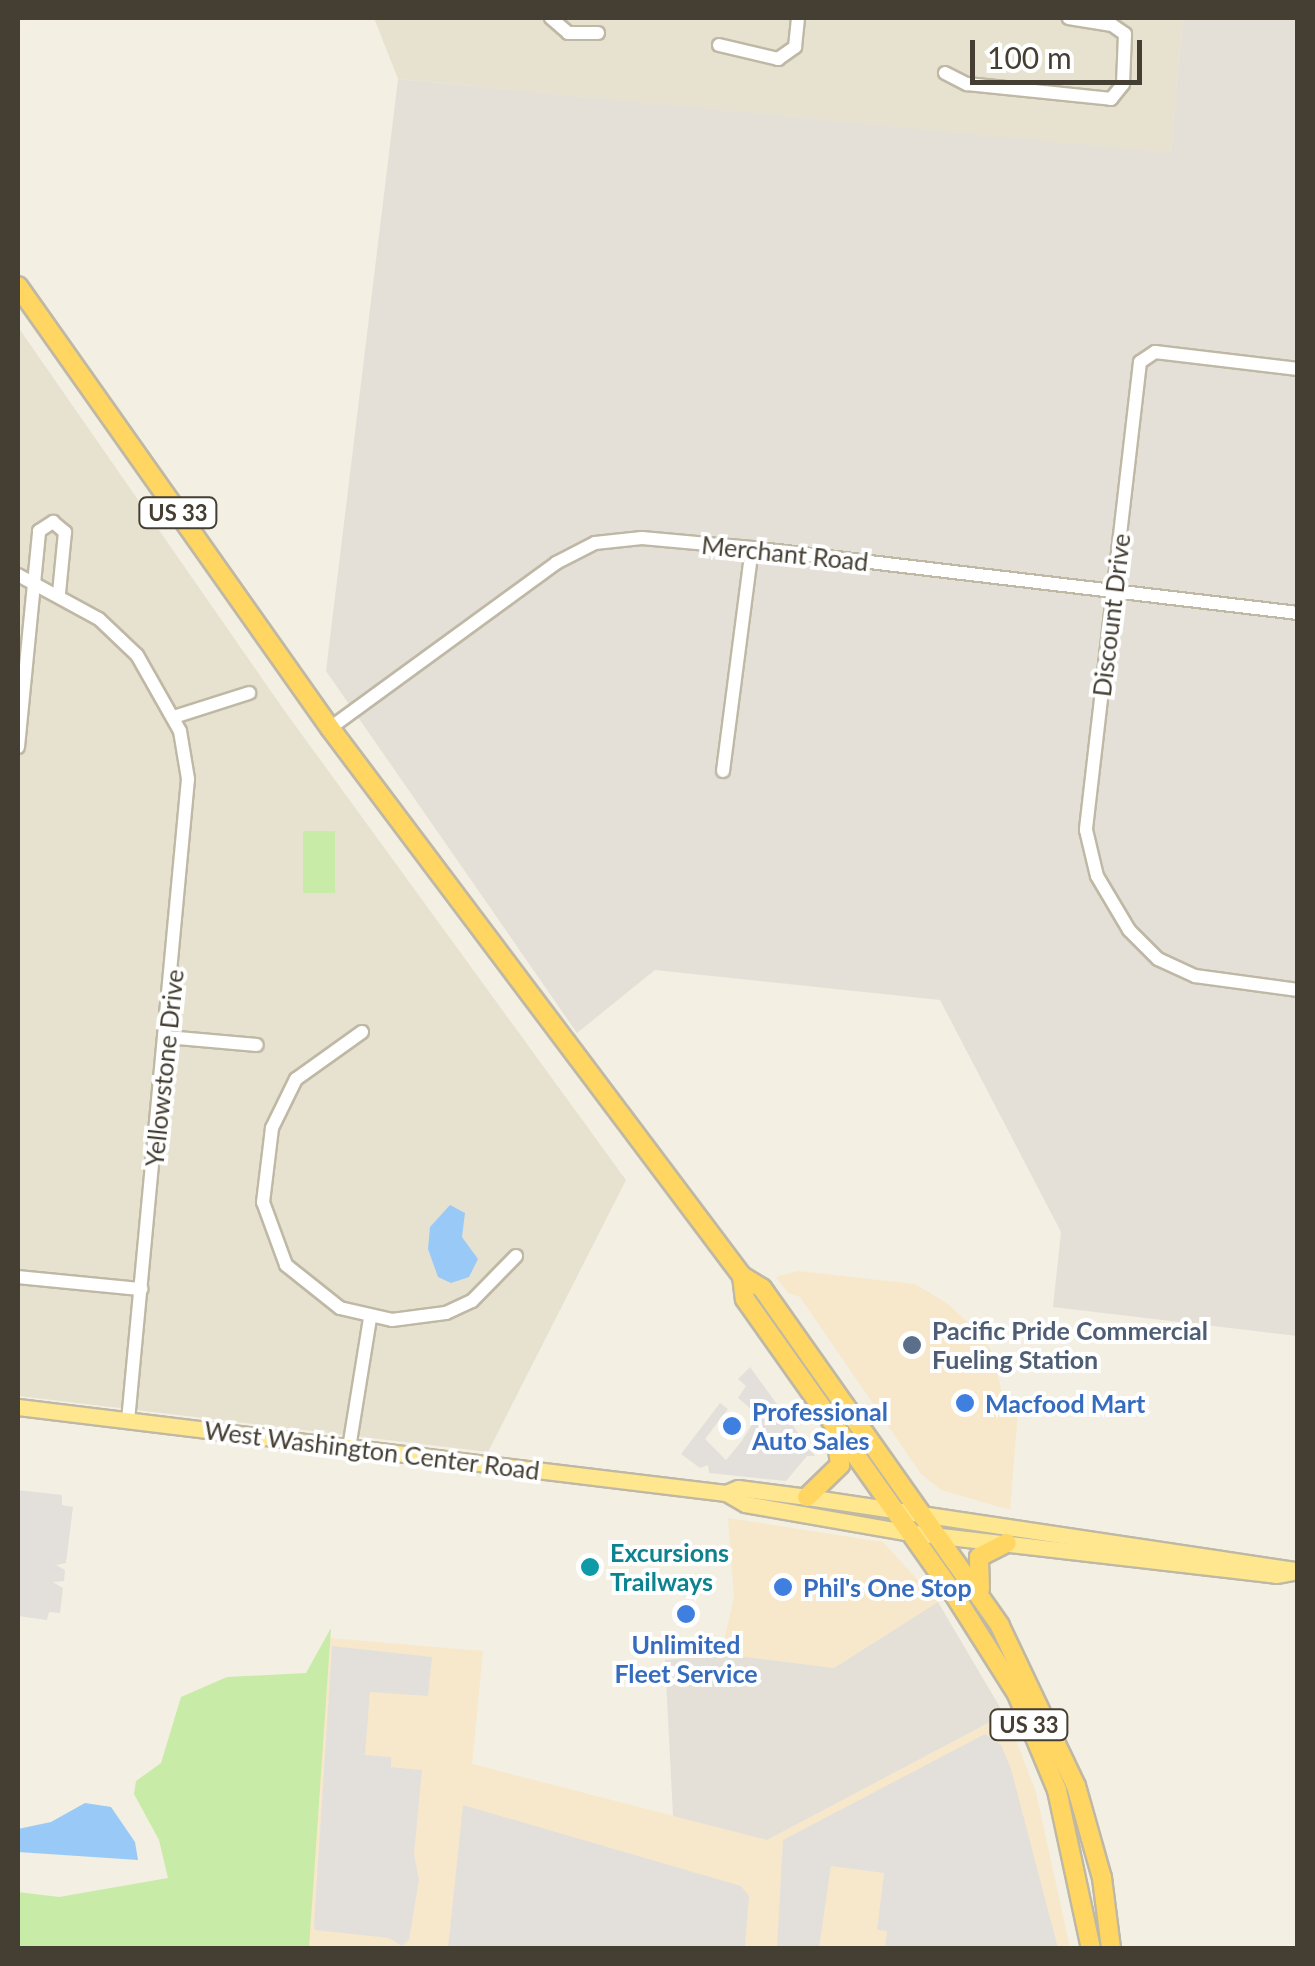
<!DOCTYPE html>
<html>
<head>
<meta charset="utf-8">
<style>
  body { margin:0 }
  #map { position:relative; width:1315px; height:1966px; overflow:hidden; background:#f3efe3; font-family:Lato,sans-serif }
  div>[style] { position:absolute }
  .residential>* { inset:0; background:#e7e2d0 }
  .commercial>* { inset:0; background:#f7e8cb }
  .industrial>* { inset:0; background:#e4e0d8 }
  .green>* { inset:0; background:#c8eba7; transform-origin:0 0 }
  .parking>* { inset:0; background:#e3e0dc }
  .water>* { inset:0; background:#99c9f6 }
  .roads { filter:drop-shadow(2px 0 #bfb8a5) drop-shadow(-2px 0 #bfb8a5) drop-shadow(0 2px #bfb8a5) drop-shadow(0 -2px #bfb8a5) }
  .minor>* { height:12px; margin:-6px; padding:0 6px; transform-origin:6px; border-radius:6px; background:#fff }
  .major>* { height:15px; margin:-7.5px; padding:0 7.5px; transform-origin:7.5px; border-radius:7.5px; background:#ffe78f }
  .highway>* { height:18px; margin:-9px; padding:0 9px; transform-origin:9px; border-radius:9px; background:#ffd661 }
  .dots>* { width:28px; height:28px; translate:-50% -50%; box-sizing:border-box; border:5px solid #fff; border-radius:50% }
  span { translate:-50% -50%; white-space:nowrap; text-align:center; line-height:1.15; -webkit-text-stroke:8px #fff; paint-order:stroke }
  .shield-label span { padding:2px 8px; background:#fff; border:2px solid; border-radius:8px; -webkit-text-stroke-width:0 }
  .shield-label { font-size:22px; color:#453f33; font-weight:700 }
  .street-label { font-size:25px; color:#453f33 }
  .service-label { font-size:25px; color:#4e5e75; font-weight:700 }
  .left { translate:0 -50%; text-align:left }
  .shop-label { font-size:25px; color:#366cbe; font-weight:700 }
  .culture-label { font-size:25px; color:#0d838f; font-weight:700 }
  .frame { position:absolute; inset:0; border:20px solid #453f33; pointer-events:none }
  .scale { position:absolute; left:970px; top:40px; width:172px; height:45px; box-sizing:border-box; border:5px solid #453f33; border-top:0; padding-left:12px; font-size:30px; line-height:35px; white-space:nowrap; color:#453f33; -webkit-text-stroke:8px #fff; paint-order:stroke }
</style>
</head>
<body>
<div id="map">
  <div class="residential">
    <i style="clip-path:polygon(374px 18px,1183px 18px,1170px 154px,398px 79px)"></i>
    <i style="clip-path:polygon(18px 327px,284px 710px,626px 1180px,488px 1452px,18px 1396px)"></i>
  </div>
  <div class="commercial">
    <i style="clip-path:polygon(798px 1271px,915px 1284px,948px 1304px,982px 1336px,994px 1356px,1003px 1399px,1018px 1411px,1010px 1510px,941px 1490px,921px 1474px,800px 1297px,788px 1293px,776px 1277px)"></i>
    <i style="clip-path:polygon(728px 1518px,883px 1542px,938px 1602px,834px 1668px,721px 1654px,734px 1598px)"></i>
    <i style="clip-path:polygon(329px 1638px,483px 1651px,472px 1764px,767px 1840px,992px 1721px,1011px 1726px,1036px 1792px,1070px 1948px,295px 1948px)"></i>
  </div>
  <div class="industrial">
    <i style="clip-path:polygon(1183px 18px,1297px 18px,1297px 1336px,1053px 1307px,1061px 1232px,940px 1000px,655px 970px,577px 1033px,326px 671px,398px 79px,1170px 153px)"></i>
    <i style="clip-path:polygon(938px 1602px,1011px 1726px,992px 1721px,767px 1840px,673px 1816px,665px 1660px,721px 1654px,834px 1668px)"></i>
  </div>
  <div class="green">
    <i style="left:303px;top:831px;width:32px;height:62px"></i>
    <i style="clip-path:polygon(331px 1628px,309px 1948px,18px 1948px,18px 1892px,59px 1897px,168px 1878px,159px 1840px,134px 1794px,136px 1781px,161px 1763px,181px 1697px,227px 1677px,306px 1673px)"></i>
  </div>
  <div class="parking">
    <i style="clip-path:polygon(750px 1367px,815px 1456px,807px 1456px,786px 1481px,709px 1473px,708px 1465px,700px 1468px,681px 1454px,720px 1403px,728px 1409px,705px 1439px,726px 1460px,741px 1442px,758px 1415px,738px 1398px,746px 1386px,738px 1379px)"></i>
    <i style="clip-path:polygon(18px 1490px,62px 1495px,62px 1505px,73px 1507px,66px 1563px,56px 1565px,65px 1570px,64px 1581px,53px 1582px,63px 1588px,60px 1613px,49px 1612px,47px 1620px,18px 1616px)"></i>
    <i style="clip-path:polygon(332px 1646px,432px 1657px,428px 1696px,370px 1692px,365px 1755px,391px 1757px,391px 1767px,422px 1770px,414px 1854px,419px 1880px,409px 1940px,402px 1946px,389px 1938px,315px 1930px,314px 1924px)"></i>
    <i style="clip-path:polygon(985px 1734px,1001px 1745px,1011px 1769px,1058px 1948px,885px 1948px,887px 1931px,877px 1930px,884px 1873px,831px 1866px,819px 1948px,777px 1948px,783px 1840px)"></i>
    <i style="clip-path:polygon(463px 1805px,741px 1886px,749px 1896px,745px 1948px,448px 1948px)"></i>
  </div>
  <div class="water">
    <i style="clip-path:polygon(450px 1205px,465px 1213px,462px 1237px,478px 1259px,469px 1277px,451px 1283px,438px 1277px,428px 1249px,430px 1227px)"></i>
    <i style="clip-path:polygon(85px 1803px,111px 1807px,135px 1842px,138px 1860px,18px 1852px,18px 1829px,51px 1822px)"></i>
  </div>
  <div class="roads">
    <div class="minor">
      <i style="left:551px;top:18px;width:23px;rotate:41deg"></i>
      <i style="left:568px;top:33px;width:30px"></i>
      <i style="left:719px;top:45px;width:61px;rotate:13.3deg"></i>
      <i style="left:778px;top:59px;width:21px;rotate:-35deg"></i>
      <i style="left:795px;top:47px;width:29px;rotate:-84deg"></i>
      <i style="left:945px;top:73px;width:25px;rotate:27deg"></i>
      <i style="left:967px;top:84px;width:145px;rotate:5.9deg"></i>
      <i style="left:1111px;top:99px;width:19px;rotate:-51deg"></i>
      <i style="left:1123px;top:84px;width:50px;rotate:-87.7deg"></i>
      <i style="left:1125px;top:34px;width:16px;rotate:-145deg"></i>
      <i style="left:1112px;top:25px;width:44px;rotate:-170.8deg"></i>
      <i style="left:1298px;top:369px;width:144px;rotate:-173.2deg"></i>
      <i style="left:1155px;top:352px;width:18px;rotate:146deg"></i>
      <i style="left:1140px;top:362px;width:471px;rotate:96.6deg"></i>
      <i style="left:1086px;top:830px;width:47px;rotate:76.6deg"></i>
      <i style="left:1097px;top:876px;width:63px;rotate:59.3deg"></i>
      <i style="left:1129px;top:930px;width:41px;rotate:45deg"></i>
      <i style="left:1158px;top:959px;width:41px;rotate:24.7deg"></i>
      <i style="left:1195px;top:976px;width:104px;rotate:7.7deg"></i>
      <i style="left:18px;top:575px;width:92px;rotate:28.5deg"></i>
      <i style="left:99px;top:619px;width:52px;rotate:43.5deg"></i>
      <i style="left:137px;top:655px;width:87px;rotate:60.5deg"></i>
      <i style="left:180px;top:731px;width:49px;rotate:80.5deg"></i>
      <i style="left:188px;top:779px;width:645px;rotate:95.34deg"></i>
      <i style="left:174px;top:717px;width:79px;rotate:-17.7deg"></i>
      <i style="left:330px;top:728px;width:280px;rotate:-36.1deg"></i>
      <i style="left:556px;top:563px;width:44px;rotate:-27.1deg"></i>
      <i style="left:595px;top:543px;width:47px;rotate:-6.1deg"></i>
      <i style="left:642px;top:538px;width:110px;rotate:5.2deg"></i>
      <i style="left:752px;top:548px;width:550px;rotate:6.79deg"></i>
      <i style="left:18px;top:747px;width:217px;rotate:-84.4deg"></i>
      <i style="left:39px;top:531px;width:17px;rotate:-33deg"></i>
      <i style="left:53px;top:522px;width:16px;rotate:40deg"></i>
      <i style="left:65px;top:532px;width:61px;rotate:95.6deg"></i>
      <i style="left:723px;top:771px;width:225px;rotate:-82.6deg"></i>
      <i style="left:362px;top:1032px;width:81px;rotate:144.5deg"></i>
      <i style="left:296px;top:1079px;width:55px;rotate:116.1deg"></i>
      <i style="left:272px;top:1128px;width:75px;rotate:96.9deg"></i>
      <i style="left:263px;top:1202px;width:67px;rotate:69.9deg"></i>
      <i style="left:286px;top:1265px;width:69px;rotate:38.5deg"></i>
      <i style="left:340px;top:1308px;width:53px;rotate:13deg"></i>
      <i style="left:392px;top:1320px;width:54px;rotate:-7.4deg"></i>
      <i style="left:446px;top:1313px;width:29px;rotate:-25deg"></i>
      <i style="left:472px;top:1301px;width:63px;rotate:-45.6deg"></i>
      <i style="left:167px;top:1037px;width:90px;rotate:5.1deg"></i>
      <i style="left:18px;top:1277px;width:124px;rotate:5.6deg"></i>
      <i style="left:349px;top:1448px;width:132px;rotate:-80.8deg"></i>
    </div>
    <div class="major">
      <i style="left:18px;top:1407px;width:713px;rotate:6.93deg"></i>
      <i style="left:726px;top:1493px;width:13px;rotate:-23deg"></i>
      <i style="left:738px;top:1488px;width:70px;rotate:7.4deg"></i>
      <i style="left:807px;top:1497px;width:496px;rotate:8.5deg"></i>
      <i style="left:726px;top:1493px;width:22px;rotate:30deg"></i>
      <i style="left:745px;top:1504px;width:163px;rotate:9.9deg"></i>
      <i style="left:906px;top:1532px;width:372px;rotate:6.6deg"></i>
      <i style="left:1276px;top:1575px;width:22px;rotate:-10deg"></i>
    </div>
    <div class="highway">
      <i style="left:18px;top:286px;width:541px;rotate:54.78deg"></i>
      <i style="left:330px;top:728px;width:686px;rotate:53.06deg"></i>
      <i style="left:742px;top:1276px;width:23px;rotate:31deg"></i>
      <i style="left:762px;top:1288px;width:413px;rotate:54.8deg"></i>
      <i style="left:1000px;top:1626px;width:177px;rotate:64.6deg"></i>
      <i style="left:1076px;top:1786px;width:96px;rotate:74.2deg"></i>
      <i style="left:1102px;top:1878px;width:71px;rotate:82.7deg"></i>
      <i style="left:742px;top:1276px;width:23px;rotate:83deg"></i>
      <i style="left:745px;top:1299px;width:364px;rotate:54.7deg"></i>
      <i style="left:955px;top:1596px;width:116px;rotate:57.7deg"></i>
      <i style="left:1017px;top:1694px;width:104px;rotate:67.4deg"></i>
      <i style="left:1057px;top:1790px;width:162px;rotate:77.9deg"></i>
      <i style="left:807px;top:1497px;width:46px;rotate:-44.1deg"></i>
      <i style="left:840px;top:1465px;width:31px;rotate:-97deg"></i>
      <i style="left:980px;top:1589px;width:32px;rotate:-92deg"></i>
      <i style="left:979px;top:1557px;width:31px;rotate:-27deg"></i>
    </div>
  </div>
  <div class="dots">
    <i style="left:912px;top:1345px;background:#5c6f8a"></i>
    <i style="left:965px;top:1403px;background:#3f7fe0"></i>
    <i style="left:732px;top:1426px;background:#3f7fe0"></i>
    <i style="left:590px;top:1567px;background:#0f9aa8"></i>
    <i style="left:783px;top:1587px;background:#3f7fe0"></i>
    <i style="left:686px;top:1614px;background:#3f7fe0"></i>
  </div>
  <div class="shield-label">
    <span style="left:178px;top:513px">US 33</span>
    <span style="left:1029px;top:1725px">US 33</span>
  </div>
  <div class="street-label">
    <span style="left:785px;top:553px;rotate:6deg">Merchant Road</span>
    <span style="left:1111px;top:615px;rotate:-83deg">Discount Drive</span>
    <span style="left:164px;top:1068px;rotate:-84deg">Yellowstone Drive</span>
    <span style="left:372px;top:1450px;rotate:7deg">West Washington Center Road</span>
  </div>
  <div class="service-label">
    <span class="left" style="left:932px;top:1345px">Pacific Pride Commercial<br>Fueling Station</span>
  </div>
  <div class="shop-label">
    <span class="left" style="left:985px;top:1403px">Macfood Mart</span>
    <span class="left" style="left:752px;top:1426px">Professional<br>Auto Sales</span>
    <span class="left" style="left:803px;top:1587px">Phil's One Stop</span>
    <span style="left:686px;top:1659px">Unlimited<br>Fleet Service</span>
  </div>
  <div class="culture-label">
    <span class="left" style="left:610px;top:1567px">Excursions<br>Trailways</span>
  </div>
  <div class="frame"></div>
  <div class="scale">100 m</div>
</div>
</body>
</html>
